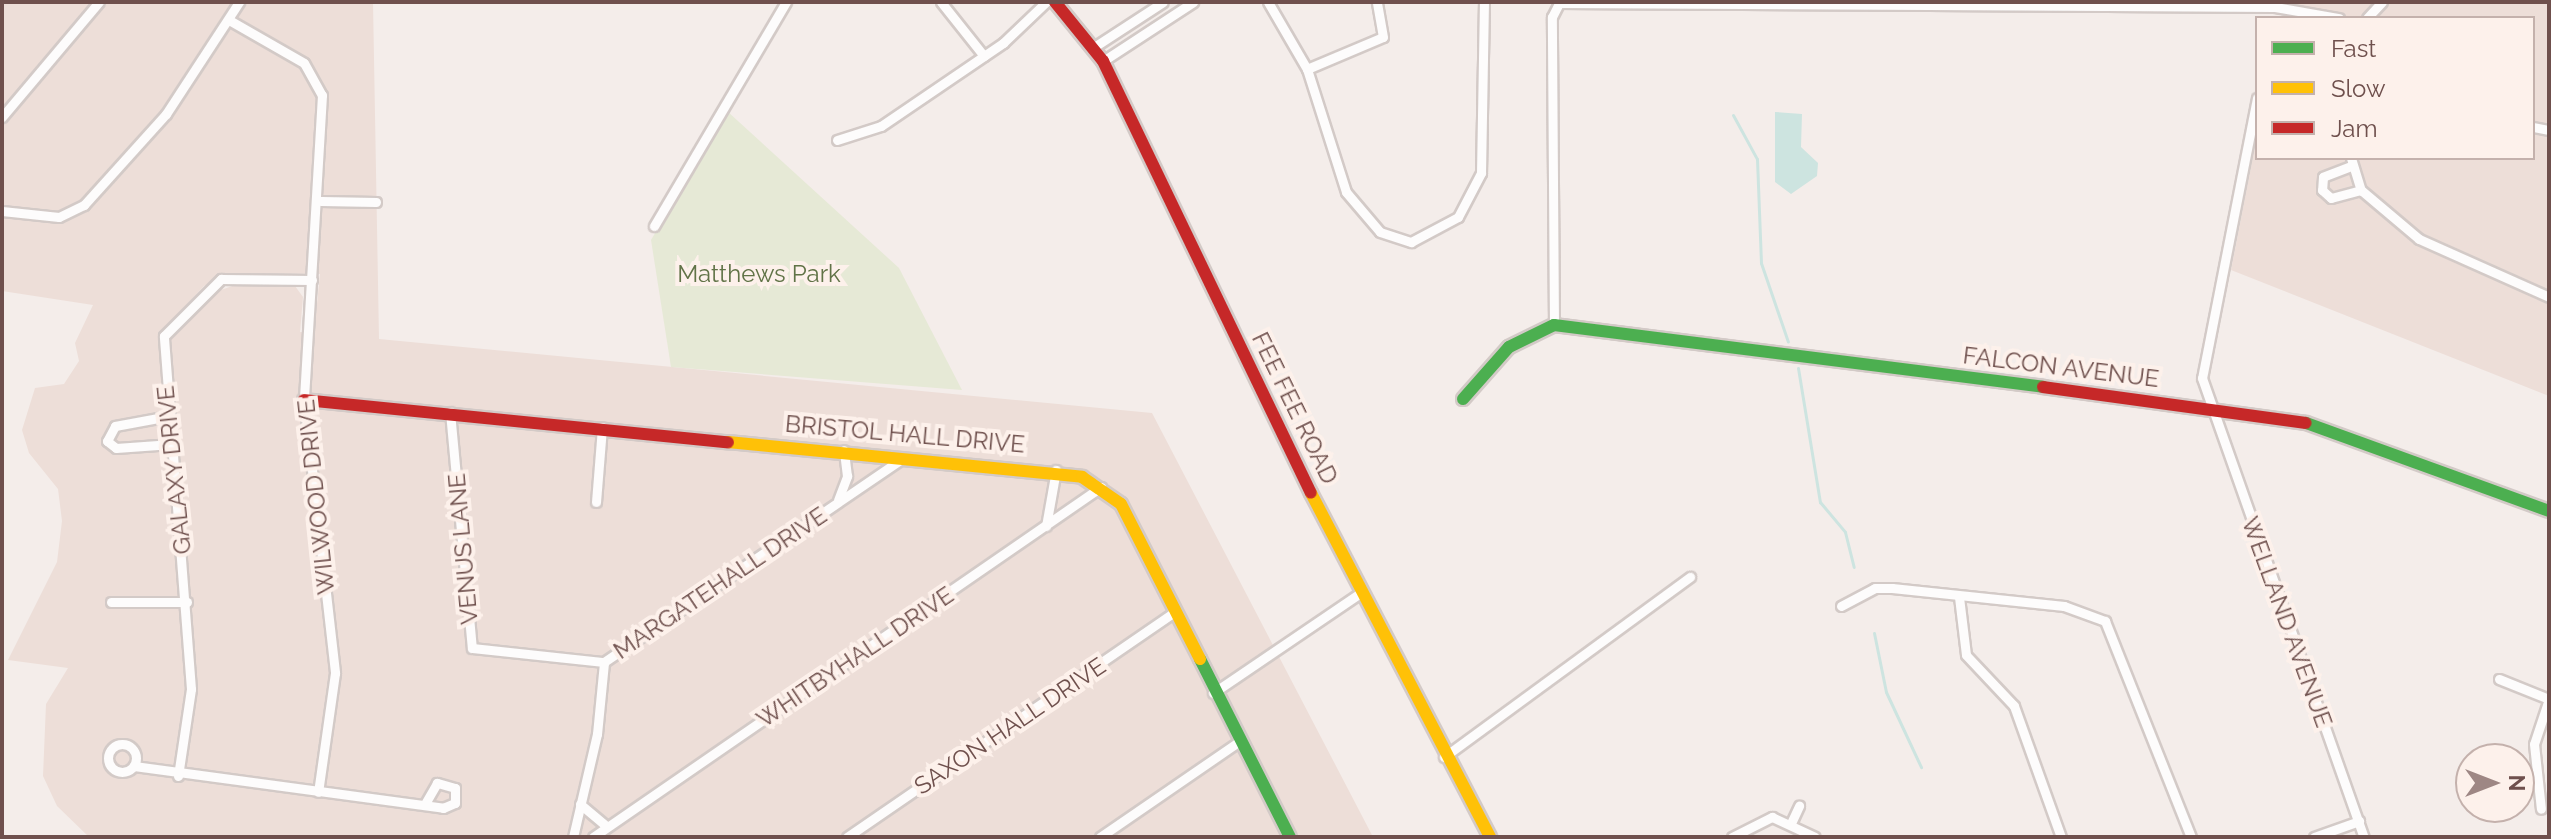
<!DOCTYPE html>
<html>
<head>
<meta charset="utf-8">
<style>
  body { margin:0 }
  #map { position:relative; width:2551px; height:839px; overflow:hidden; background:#f4edea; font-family:Raleway,sans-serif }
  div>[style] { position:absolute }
  .residential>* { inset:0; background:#edded8 }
  .green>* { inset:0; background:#e6e9d6 }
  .water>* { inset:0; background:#cde4e0 }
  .stream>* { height:3px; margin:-1.5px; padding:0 1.5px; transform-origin:1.5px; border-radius:1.5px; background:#cde4e0 }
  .roads { filter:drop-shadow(2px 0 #d3cac7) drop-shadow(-2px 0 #d3cac7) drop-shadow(0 2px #d3cac7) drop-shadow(0 -2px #d3cac7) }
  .street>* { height:9px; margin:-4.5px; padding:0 4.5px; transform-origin:4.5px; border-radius:4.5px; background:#fdfcfc }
  .street>.ring { margin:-4.5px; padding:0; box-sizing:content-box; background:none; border:9px solid #fdfcfc; border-radius:50% }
  .fast>* { height:12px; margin:-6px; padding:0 6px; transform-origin:6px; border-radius:6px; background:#4caf50 }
  .slow>* { height:12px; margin:-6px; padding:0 6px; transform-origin:6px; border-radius:6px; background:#ffc107 }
  .jam>* { height:12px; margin:-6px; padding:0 6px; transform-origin:6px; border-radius:6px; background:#c62828 }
  span { translate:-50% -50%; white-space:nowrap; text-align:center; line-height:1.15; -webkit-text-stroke:8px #fdf1eb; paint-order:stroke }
  .park-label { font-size:24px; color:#617347 }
  .street-label { font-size:24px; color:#6f504d }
  .frame { position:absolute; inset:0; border:4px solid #6f504d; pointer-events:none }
  .legend { position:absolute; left:2255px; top:16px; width:280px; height:144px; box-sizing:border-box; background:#fdf1eb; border:2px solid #c4b1ac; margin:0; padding:10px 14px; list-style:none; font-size:24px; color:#6f504d }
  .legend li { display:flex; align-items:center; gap:16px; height:40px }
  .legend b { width:40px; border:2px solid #c4b1ac }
  .north { position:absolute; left:2455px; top:743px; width:80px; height:80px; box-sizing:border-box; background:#fdf1eb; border:2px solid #c4b1ac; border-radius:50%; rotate:90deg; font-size:22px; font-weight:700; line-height:32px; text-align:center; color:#6f504d }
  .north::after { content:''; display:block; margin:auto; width:28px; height:36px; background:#9e8784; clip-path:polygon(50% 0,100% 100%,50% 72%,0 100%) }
</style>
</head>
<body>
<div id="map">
  <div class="residential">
    <i style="clip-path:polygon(evenodd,2px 2px,373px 2px,379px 339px,1152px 413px,1373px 837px,89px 837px,57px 806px,43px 776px,46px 704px,68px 668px,8px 660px,57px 562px,62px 521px,58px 489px,29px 453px,22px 430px,35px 388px,64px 384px,79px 361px,75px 343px,93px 305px,2px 291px,2px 2px,229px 273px,320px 274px,314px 333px,300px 332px,303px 297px,295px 286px,241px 283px,218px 291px,170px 341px,158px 335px,204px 286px,229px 273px)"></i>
    <i style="clip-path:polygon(2291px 2px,2549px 2px,2549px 396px,2231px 270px,2257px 136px,2257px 158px,2533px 158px,2533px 18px,2282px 18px)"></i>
  </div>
  <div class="green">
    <i style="clip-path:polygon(727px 111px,899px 268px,962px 390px,671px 367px,651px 240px)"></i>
  </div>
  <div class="water">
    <i style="clip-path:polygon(1775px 112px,1802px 114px,1801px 147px,1818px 163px,1817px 176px,1791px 194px,1775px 182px)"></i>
  </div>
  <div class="stream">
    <i style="left:1733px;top:115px;width:50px;rotate:61.4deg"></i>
    <i style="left:1757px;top:159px;width:104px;rotate:87.8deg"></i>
    <i style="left:1761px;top:263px;width:83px;rotate:71.1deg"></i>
    <i style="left:1798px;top:368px;width:136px;rotate:80.7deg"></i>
    <i style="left:1820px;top:502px;width:39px;rotate:50deg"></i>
    <i style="left:1845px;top:532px;width:36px;rotate:76deg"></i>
    <i style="left:1874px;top:633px;width:60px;rotate:78.5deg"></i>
    <i style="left:1886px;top:692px;width:83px;rotate:65deg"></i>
  </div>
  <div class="roads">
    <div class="street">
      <i style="left:941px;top:2px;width:69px;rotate:51.5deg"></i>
      <i style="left:1268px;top:2px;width:78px;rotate:59.8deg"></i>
      <i style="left:1307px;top:69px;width:129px;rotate:72.4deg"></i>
      <i style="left:1346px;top:192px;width:52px;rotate:49.6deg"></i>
      <i style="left:1380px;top:232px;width:33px;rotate:18deg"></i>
      <i style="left:1411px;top:242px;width:53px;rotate:-28deg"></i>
      <i style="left:1458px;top:217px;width:50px;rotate:-62.4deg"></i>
      <i style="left:1481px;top:173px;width:171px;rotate:-89deg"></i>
      <i style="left:2367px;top:18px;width:22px;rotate:-47deg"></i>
      <i style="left:229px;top:20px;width:86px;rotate:29.8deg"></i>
      <i style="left:304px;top:63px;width:37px;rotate:61deg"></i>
      <i style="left:322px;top:95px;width:306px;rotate:93.4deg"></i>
      <i style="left:304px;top:400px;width:275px;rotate:83.5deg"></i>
      <i style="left:335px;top:673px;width:120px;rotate:98.1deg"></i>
      <i style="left:1094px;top:47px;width:82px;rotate:-33.1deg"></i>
      <i style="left:1103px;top:61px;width:108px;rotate:-33.2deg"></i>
      <i style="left:1307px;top:69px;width:82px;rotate:-22.8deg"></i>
      <i style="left:1383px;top:37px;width:36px;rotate:-100deg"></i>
      <i style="left:2257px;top:98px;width:285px;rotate:101.1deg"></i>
      <i style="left:2202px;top:378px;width:487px;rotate:70.6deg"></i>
      <i style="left:2px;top:117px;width:150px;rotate:-49.9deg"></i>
      <i style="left:2533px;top:127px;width:16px;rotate:11deg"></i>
      <i style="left:837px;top:140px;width:46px;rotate:-17.7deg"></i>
      <i style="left:881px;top:126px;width:148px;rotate:-34.2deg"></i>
      <i style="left:1003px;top:43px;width:59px;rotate:-43.6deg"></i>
      <i style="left:2351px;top:158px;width:34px;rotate:73deg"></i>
      <i style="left:2361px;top:190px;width:76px;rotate:40.2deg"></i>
      <i style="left:2419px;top:239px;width:142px;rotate:24deg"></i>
      <i style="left:2351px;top:166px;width:30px;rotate:159deg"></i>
      <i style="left:2323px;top:177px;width:13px;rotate:94deg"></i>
      <i style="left:2322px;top:190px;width:12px;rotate:42deg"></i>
      <i style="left:2331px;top:198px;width:31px;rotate:-15deg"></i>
      <i style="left:321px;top:201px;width:55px;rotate:1deg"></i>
      <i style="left:2px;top:211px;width:57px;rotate:6deg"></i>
      <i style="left:59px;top:217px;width:28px;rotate:-26deg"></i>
      <i style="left:84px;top:205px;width:122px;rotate:-48deg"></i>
      <i style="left:166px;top:114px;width:134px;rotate:-56.9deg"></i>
      <i style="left:654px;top:226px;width:260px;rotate:-59.5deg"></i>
      <i style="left:1554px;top:325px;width:308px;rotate:-90.4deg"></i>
      <i style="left:1552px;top:17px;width:16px;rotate:-63deg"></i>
      <i style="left:1559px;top:3px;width:716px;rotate:0.32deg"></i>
      <i style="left:2275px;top:7px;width:65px;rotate:9.8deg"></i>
      <i style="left:450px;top:412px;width:237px;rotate:84.7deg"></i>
      <i style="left:472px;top:648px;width:133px;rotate:6.1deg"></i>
      <i style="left:169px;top:416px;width:55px;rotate:169.5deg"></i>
      <i style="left:115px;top:426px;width:17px;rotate:118deg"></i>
      <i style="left:107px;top:441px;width:11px;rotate:38deg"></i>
      <i style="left:116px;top:448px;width:56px;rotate:-4.1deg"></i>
      <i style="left:838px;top:500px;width:26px;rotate:-69deg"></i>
      <i style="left:847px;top:476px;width:26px;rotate:-97deg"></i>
      <i style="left:596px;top:502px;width:75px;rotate:-85.4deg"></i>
      <i style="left:1046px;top:526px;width:57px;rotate:-79.9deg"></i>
      <i style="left:1959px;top:597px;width:58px;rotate:83.1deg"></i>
      <i style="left:1966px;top:655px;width:70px;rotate:46.7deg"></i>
      <i style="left:2014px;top:706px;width:139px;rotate:70.3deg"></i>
      <i style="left:111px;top:602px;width:76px"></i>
      <i style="left:1841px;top:606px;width:38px;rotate:-28deg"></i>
      <i style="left:1875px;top:588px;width:17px"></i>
      <i style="left:1892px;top:588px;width:173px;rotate:6deg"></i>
      <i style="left:2064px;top:606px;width:44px;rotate:20.1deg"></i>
      <i style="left:2105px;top:621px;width:232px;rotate:68.3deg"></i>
      <i style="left:2499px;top:679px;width:54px;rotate:21.8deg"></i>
      <i style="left:2549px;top:699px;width:47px;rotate:108.4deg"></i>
      <i style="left:2534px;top:744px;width:65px;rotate:83.9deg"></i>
      <i style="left:1213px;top:693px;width:178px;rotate:-34.2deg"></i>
      <i class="ring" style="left:108px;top:744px;width:19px;height:19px"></i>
      <i style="left:1444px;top:757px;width:305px;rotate:-36.2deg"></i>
      <i style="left:134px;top:766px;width:312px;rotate:7.7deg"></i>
      <i style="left:443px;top:808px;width:13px;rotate:-23deg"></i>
      <i style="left:455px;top:803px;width:15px;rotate:-90deg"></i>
      <i style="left:455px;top:788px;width:19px;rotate:-164deg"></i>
      <i style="left:437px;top:783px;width:22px;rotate:120deg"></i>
      <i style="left:178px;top:776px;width:88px;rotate:-81.5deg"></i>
      <i style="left:191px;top:689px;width:354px;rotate:-94.4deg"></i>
      <i style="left:164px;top:336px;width:81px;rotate:-45deg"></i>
      <i style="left:221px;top:279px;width:91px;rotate:0.6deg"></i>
      <i style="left:580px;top:804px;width:35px;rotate:40deg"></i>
      <i style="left:1792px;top:821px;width:17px;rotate:-65deg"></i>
      <i style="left:573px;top:837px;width:106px;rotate:-76.9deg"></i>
      <i style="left:597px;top:734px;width:72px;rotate:-84.4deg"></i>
      <i style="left:604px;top:662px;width:362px;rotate:-34.3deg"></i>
      <i style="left:593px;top:837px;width:617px;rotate:-34.57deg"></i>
      <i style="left:847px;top:837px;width:394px;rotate:-34.5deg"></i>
      <i style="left:1100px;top:837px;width:168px;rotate:-34.5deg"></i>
      <i style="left:1732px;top:837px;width:45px;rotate:-26.6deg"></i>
      <i style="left:1772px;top:817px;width:47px;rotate:24.9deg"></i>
      <i style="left:2314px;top:837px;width:48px;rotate:-19.6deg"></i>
    </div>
    <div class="fast">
      <i style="left:1463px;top:399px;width:69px;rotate:-48.5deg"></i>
      <i style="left:1509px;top:347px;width:50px;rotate:-26.1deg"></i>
      <i style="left:1554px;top:325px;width:493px;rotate:7.2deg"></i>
      <i style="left:2306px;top:423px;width:258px;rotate:19.9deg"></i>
      <i style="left:1200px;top:659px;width:199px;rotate:63.2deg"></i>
    </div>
    <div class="slow">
      <i style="left:728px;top:442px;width:356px;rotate:5.6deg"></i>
      <i style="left:1082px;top:477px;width:47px;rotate:34.7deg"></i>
      <i style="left:1121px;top:504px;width:174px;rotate:63deg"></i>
      <i style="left:1311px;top:493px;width:388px;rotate:62.5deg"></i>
    </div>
    <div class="jam">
      <i style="left:1055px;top:2px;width:76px;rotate:50.9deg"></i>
      <i style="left:1103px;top:61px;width:479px;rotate:64.3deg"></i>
      <i style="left:2043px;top:387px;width:265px;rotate:7.8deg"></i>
      <i style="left:304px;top:400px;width:426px;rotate:5.7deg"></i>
    </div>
  </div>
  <div class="park-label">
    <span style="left:759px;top:274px">Matthews Park</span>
  </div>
  <div class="street-label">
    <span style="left:2061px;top:367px;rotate:7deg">FALCON AVENUE</span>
    <span style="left:1295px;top:408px;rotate:64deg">FEE FEE ROAD</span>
    <span style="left:905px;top:434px;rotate:5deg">BRISTOL HALL DRIVE</span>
    <span style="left:174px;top:470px;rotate:-96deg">GALAXY DRIVE</span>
    <span style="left:316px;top:497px;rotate:-96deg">WILWOOD DRIVE</span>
    <span style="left:463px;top:549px;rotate:-95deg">VENUS LANE</span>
    <span style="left:720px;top:583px;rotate:-34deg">MARGATEHALL DRIVE</span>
    <span style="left:2287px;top:622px;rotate:70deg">WELLAND AVENUE</span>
    <span style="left:855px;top:657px;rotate:-34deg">WHITBYHALL DRIVE</span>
    <span style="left:1010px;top:726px;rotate:-34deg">SAXON HALL DRIVE</span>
  </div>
  <div class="frame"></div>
  <ul class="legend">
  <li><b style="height:10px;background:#4caf50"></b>Fast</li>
  <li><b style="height:10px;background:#ffc107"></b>Slow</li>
  <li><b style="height:10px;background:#c62828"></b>Jam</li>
  </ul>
  <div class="north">N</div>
</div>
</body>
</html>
